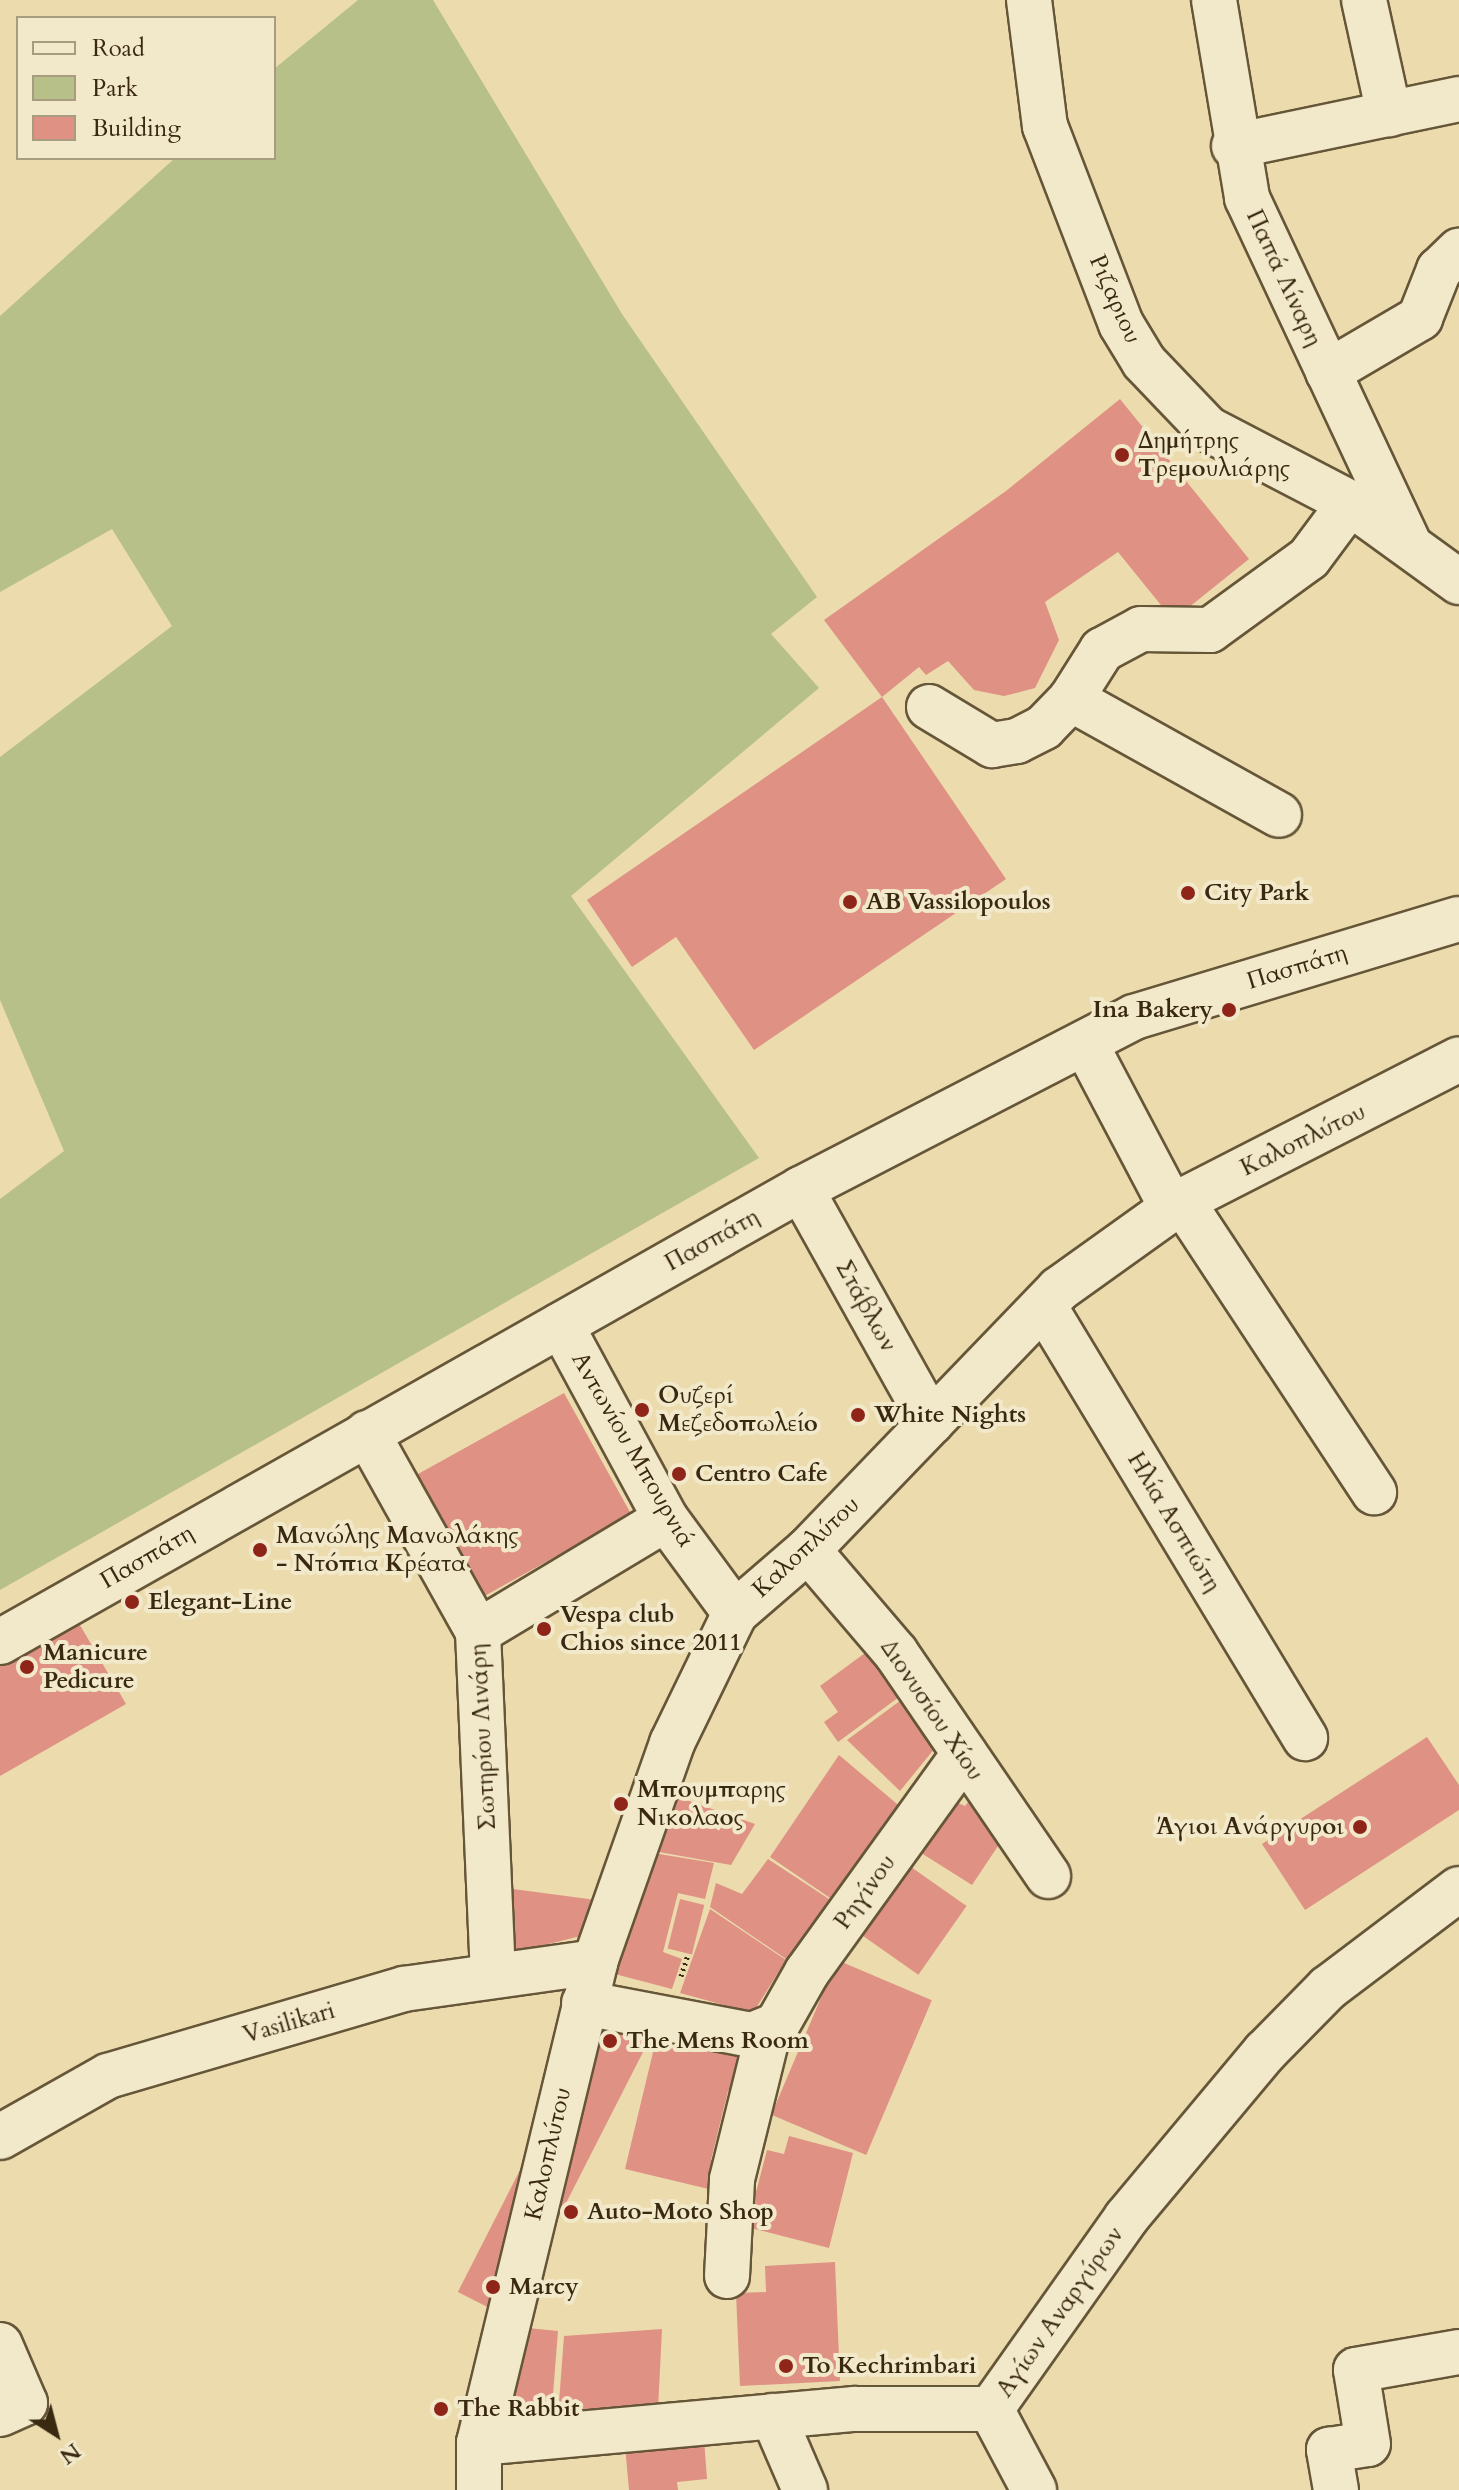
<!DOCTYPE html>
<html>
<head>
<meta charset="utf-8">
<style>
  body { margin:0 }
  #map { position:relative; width:1459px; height:2490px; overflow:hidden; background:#ebdbad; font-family:Cardo,serif }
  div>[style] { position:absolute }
  .green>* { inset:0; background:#b8c089 }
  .building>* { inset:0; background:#df9184; transform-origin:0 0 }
  .path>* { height:5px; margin-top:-2.5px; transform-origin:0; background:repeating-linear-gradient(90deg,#3a2911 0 2px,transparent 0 6px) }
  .roads { filter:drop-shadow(2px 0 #665638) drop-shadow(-2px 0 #665638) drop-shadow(0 2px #665638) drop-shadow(0 -2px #665638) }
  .minor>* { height:44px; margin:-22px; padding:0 22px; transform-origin:22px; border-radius:22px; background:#f2e8ca }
  .dots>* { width:22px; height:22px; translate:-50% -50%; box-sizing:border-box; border:4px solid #f2e8ca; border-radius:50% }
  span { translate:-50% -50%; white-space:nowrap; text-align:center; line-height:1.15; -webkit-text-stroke:8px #f2e8ca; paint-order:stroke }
  .street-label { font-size:24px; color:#3a2911 }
  .poi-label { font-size:24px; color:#3a2911; font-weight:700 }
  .left { translate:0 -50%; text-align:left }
  .right { translate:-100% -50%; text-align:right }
  .legend { position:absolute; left:16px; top:16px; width:260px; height:144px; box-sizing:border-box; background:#f2e8ca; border:2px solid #a89c80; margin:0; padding:10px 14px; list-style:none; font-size:24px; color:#3a2911 }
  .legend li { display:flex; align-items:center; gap:16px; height:40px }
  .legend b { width:40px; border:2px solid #a89c80 }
  .north { position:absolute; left:16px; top:2394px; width:80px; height:80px; -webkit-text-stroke:6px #f2e8ca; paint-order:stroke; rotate:144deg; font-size:22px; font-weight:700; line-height:32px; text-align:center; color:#3a2911 }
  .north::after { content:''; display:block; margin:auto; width:28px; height:36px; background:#3a2911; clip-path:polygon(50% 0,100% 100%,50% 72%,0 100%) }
</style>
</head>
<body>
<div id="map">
  <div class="green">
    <i style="clip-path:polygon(358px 0,433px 0,622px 314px,817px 597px,771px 634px,819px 688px,571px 896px,759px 1158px,0 1590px,0 1199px,64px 1151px,0 1000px,0 757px,172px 626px,112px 529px,0 592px,0 316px,175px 158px,274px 158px,274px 69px)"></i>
  </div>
  <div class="building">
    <i style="clip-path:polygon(1120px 399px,1249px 559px,1173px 620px,1118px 552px,1045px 602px,1059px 640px,1035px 688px,1004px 696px,974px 690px,948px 661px,926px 675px,919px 667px,882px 697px,1006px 879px,754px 1050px,676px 937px,632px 967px,587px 900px,882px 697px,824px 620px,1006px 491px)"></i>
    <i style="left:564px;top:1393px;width:139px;height:171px;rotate:61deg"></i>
    <i style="clip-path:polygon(77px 1620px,126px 1704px,0 1776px,0 1665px)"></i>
    <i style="clip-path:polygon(880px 1642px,914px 1686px,838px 1742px,824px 1722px,838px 1712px,820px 1686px)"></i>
    <i style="clip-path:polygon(912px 1692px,944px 1737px,900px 1791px,847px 1740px)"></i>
    <i style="clip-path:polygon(1427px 1737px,1459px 1785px,1459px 1810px,1305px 1910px,1262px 1844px)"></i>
    <i style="clip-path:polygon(839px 1755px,903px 1809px,833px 1900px,770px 1857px)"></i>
    <i style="clip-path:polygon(975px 1793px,1008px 1831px,972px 1885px,918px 1851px,951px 1800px,965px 1806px)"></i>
    <i style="clip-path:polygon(672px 1795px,755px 1824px,731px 1865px,648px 1850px)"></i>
    <i style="clip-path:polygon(647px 1852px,714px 1863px,705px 1899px,678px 1893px,663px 1952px,682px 1959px,672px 1989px,611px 1973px)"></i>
    <i style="clip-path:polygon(768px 1859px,832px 1901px,786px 1959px,710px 1907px,716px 1883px,742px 1894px)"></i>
    <i style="left:901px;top:1860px;width:80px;height:84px;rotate:35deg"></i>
    <i style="clip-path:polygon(513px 1889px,596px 1900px,589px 1934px,516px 1952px)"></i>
    <i style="left:680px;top:1899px;width:25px;height:51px;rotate:14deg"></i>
    <i style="clip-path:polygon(710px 1909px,786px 1960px,753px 2013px,680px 1993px)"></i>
    <i style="left:837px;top:1960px;width:103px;height:168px;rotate:23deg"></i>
    <i style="left:600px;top:2013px;width:56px;height:313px;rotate:27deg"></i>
    <i style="clip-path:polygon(688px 2029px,760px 2046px,748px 2096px,728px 2091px,711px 2160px,723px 2163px,717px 2191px,625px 2169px,655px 2044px,683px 2051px)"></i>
    <i style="clip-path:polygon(789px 2136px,853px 2153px,829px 2248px,747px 2227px,767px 2150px,784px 2154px)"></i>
    <i style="clip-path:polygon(835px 2262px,840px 2381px,740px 2386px,736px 2293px,766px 2292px,765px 2266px)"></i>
    <i style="clip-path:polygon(518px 2327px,558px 2331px,551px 2420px,499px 2423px)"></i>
    <i style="clip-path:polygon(662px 2329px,658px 2409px,558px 2416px,564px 2336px)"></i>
    <i style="clip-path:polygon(704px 2439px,707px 2479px,677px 2482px,678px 2490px,629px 2490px,625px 2446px)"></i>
  </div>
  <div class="path">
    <i style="left:681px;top:1976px;width:23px;rotate:-72deg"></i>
  </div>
  <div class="roads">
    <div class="minor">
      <i style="left:1029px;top:0;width:127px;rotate:82.8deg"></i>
      <i style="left:1045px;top:126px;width:212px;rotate:69deg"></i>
      <i style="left:1121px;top:324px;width:44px;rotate:58.8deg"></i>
      <i style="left:1144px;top:362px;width:93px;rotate:46.3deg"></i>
      <i style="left:1208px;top:429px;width:160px;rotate:27.5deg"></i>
      <i style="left:1350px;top:503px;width:135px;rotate:35.9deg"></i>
      <i style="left:1214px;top:0;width:201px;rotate:80.5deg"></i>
      <i style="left:1247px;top:198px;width:378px;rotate:64.9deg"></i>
      <i style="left:1364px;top:0;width:117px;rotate:77.6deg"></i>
      <i style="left:1234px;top:146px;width:230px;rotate:-11.8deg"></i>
      <i style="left:1328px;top:372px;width:107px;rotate:-30.4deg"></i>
      <i style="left:1420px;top:318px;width:52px;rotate:-68.4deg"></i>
      <i style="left:1439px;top:270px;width:28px;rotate:-44deg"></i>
      <i style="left:1071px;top:699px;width:238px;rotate:29.1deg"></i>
      <i style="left:929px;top:707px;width:74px;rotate:31.1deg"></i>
      <i style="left:992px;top:745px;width:25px;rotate:-9deg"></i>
      <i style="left:1017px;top:741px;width:30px;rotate:-27deg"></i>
      <i style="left:1044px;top:727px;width:39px;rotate:-46deg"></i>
      <i style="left:1071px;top:699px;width:58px;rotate:-57.7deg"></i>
      <i style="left:1102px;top:650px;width:44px;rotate:-28.3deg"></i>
      <i style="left:1141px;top:629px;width:69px;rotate:0.8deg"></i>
      <i style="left:1210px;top:630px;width:122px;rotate:-36deg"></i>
      <i style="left:1309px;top:558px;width:69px;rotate:-53.3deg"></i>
      <i style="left:1085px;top:1043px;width:187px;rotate:62.2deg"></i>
      <i style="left:801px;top:1189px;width:267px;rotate:60.8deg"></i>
      <i style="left:1182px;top:1201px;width:349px;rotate:56.6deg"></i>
      <i style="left:1044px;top:1306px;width:505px;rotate:58.86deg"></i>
      <i style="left:561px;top:1325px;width:221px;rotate:61.6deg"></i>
      <i style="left:666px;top:1519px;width:117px;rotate:53.7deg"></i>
      <i style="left:367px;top:1433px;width:228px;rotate:60.8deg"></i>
      <i style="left:478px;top:1632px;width:341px;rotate:87.5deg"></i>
      <i style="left:808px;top:1550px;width:135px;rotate:49.5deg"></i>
      <i style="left:896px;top:1653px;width:270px;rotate:55.7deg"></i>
      <i style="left:478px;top:1632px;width:219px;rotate:-31deg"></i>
      <i style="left:0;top:1642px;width:920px;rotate:-29.49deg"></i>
      <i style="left:801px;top:1189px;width:375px;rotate:-27.3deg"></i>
      <i style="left:1134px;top:1017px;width:339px;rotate:-16.8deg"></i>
      <i style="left:584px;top:2003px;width:171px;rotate:10.8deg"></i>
      <i style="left:752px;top:2035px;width:27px;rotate:-22deg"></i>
      <i style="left:777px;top:2025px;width:61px;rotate:-60.5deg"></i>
      <i style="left:807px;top:1972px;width:269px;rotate:-54.2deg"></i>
      <i style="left:0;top:2137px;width:124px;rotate:-29.5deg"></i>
      <i style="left:108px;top:2076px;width:309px;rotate:-16.4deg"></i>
      <i style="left:404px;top:1989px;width:193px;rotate:-8deg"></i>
      <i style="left:727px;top:2276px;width:97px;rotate:-87deg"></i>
      <i style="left:732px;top:2179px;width:154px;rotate:-76.1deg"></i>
      <i style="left:0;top:2345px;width:63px;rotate:66.7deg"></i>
      <i style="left:25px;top:2403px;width:27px;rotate:156deg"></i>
      <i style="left:991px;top:2409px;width:92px;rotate:62deg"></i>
      <i style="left:773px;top:2416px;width:81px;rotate:66.6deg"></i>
      <i style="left:479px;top:2443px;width:377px;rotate:-5.2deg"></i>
      <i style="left:854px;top:2409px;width:137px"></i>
      <i style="left:991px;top:2409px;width:234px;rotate:-54.7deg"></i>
      <i style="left:1126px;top:2218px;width:217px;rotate:-50.1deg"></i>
      <i style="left:1265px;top:2052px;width:90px;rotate:-45.5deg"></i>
      <i style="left:1328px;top:1988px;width:164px;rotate:-37.1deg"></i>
      <i style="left:479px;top:2490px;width:47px;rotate:-90deg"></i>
      <i style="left:479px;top:2443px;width:495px;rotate:-76.4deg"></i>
      <i style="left:595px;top:1962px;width:232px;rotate:-70.6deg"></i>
      <i style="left:672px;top:1743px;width:144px;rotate:-64.1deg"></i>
      <i style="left:735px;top:1613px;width:96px;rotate:-40.8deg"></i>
      <i style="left:808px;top:1550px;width:362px;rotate:-46.1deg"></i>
      <i style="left:1059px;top:1289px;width:151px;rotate:-35.6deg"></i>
      <i style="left:1182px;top:1201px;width:311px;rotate:-27.1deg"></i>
      <i style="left:1336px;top:2490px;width:41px;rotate:-99.9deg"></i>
      <i style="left:1329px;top:2450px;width:39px;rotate:-9deg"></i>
      <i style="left:1368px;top:2444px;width:75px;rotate:-99.2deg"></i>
      <i style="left:1356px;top:2370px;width:105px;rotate:-9.9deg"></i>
    </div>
  </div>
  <div class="dots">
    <i style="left:1122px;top:455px;background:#8f2418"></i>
    <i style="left:1188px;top:893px;background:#8f2418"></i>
    <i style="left:850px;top:902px;background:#8f2418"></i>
    <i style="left:1229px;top:1010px;background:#8f2418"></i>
    <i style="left:642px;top:1410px;background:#8f2418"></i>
    <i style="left:858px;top:1415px;background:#8f2418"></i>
    <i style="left:679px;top:1474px;background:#8f2418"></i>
    <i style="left:260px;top:1550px;background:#8f2418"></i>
    <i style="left:132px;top:1602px;background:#8f2418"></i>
    <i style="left:544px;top:1629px;background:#8f2418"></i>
    <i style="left:27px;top:1667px;background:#8f2418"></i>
    <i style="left:621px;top:1804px;background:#8f2418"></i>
    <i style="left:1360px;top:1827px;background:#8f2418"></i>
    <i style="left:610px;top:2041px;background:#8f2418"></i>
    <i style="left:571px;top:2212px;background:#8f2418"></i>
    <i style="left:493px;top:2287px;background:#8f2418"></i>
    <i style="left:786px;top:2366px;background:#8f2418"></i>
    <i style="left:441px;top:2409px;background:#8f2418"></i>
  </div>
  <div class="street-label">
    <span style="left:1284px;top:278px;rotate:65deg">Παπά Λίναρη</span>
    <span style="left:1115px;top:299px;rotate:66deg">Ριζαριου</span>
    <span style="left:1297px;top:967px;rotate:-17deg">Πασπάτη</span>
    <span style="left:1303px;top:1140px;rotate:-26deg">Καλοπλύτου</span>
    <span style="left:712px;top:1240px;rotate:-29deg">Πασπάτη</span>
    <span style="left:866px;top:1306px;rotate:61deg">Στάβλων</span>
    <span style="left:633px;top:1450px;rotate:60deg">Αντωνίου Μπουρνιά</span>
    <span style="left:1174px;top:1522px;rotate:59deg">Ηλία Ασπιώτη</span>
    <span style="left:806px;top:1547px;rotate:-43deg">Καλοπλύτου</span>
    <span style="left:147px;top:1557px;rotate:-30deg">Πασπάτη</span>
    <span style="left:932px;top:1710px;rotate:56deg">Διονυσίου Χίου</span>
    <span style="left:483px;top:1737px;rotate:-93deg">Σωτηρίου Λινάρη</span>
    <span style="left:865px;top:1892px;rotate:-54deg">Ρηγίνου</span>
    <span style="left:289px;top:2023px;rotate:-16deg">Vasilikari</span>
    <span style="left:548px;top:2154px;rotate:-77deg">Καλοπλύτου</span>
    <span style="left:1060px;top:2312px;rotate:-55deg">Αγίων Αναργύρων</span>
  </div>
  <div class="poi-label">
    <span class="left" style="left:1138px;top:455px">Δημήτρης<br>Τρεμουλιάρης</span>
    <span class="left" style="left:1204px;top:893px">City Park</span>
    <span class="left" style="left:866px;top:902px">AB Vassilopoulos</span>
    <span class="right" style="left:1213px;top:1010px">Ina Bakery</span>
    <span class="left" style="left:658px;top:1410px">Ουζερί<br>Μεζεδοπωλείο</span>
    <span class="left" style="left:874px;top:1415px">White Nights</span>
    <span class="left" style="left:695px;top:1474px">Centro Cafe</span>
    <span class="left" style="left:276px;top:1550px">Μανώλης Μανωλάκης<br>- Ντόπια Κρέατα</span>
    <span class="left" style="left:148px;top:1602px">Elegant-Line</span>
    <span class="left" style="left:560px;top:1629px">Vespa club<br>Chios since 2011</span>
    <span class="left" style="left:43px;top:1667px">Manicure<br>Pedicure</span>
    <span class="left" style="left:637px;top:1804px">Μπουμπαρης<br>Νικολαος</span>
    <span class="right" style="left:1344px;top:1827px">Άγιοι Ανάργυροι</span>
    <span class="left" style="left:626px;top:2041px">The Mens Room</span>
    <span class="left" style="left:587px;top:2212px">Auto-Moto Shop</span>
    <span class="left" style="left:509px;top:2287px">Marcy</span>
    <span class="left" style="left:802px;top:2366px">To Kechrimbari</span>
    <span class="left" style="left:457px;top:2409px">The Rabbit</span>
  </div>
  <ul class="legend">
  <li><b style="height:10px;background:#f2e8ca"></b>Road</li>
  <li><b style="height:22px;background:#b8c089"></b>Park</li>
  <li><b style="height:22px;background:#df9184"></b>Building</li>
  </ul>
  <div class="north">N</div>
</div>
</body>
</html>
